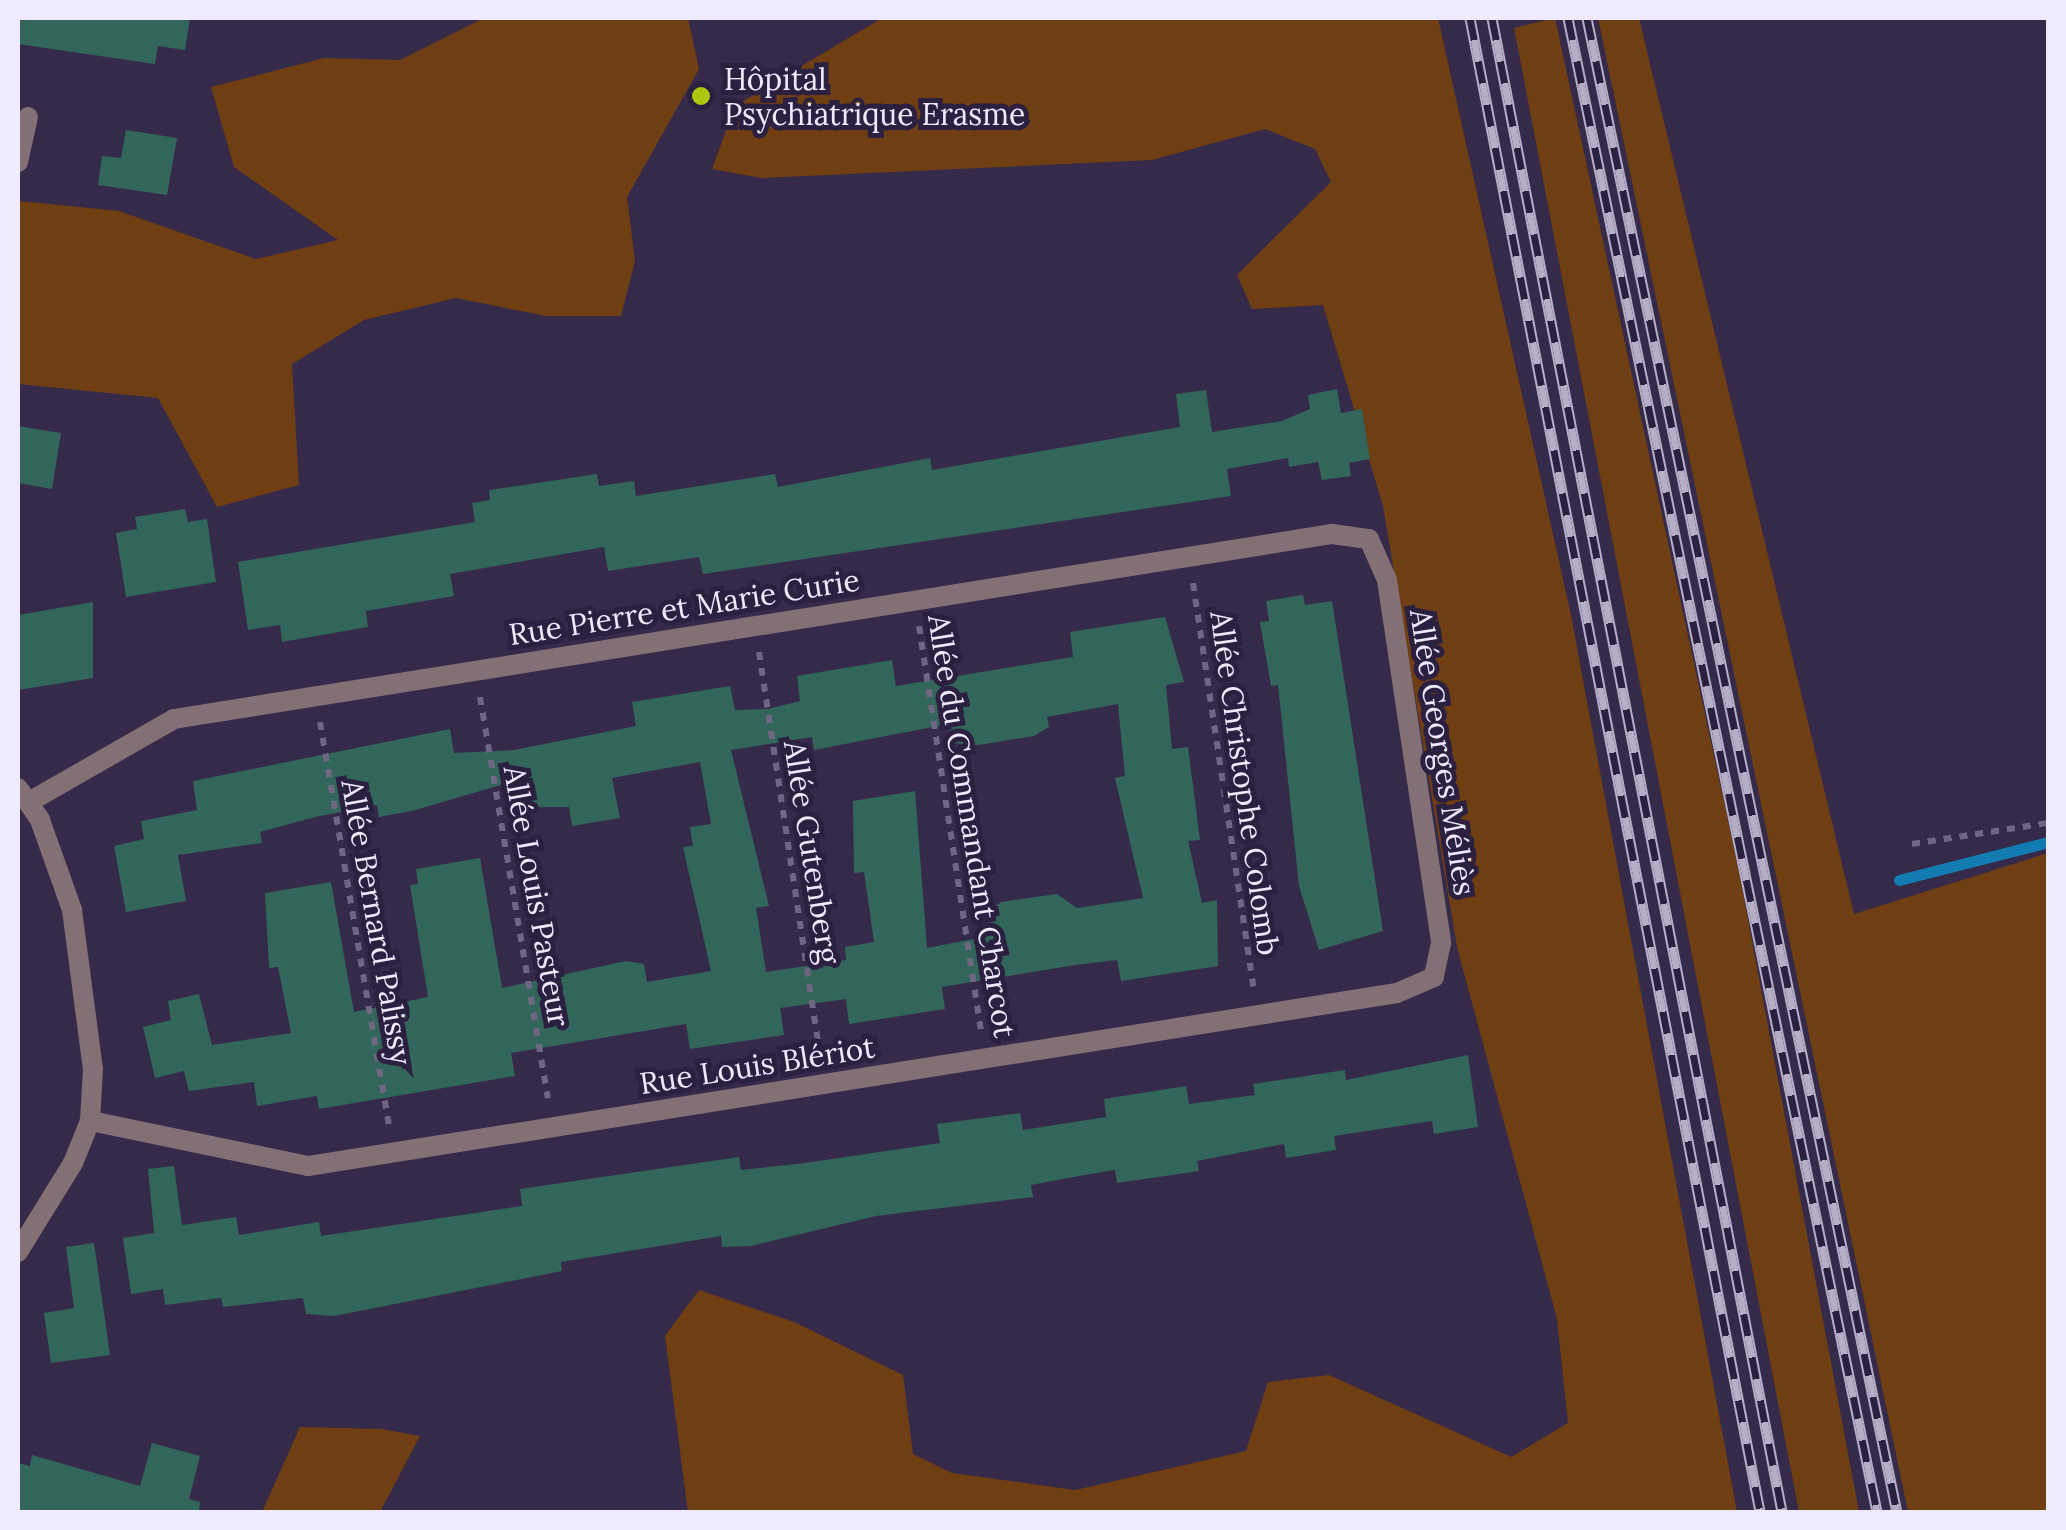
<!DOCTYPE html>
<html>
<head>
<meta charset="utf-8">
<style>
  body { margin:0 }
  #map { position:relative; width:2066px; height:1530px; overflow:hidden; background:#352a4a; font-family:Lora,serif }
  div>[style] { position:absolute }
  .green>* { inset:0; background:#6f3e12 }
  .stream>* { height:11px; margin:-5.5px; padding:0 5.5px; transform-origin:5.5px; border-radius:5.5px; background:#127bb0 }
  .building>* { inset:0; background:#32665b }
  .path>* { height:6px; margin-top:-3px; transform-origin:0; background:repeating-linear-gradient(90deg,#6f6682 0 8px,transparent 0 16px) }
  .street>* { height:20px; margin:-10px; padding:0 10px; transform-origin:10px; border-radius:10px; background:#837075 }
  .rail>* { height:11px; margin-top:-5.5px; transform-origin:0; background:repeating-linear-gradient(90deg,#2b203f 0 22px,#b5aec6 0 44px); box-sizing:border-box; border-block:2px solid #b5aec6 }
  .dots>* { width:28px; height:28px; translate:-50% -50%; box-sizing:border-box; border:5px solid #2b203f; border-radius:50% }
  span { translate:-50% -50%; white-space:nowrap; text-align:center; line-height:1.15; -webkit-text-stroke:10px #2b203f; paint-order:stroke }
  .poi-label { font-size:30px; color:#efeaff }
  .left { translate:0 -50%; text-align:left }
  .street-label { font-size:30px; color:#efeaff }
  .frame { position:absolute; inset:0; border:20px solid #efeaff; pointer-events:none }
</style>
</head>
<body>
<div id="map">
  <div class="green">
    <i style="clip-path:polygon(484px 18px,688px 18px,699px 69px,627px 197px,635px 261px,621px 316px,546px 316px,456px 298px,364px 320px,292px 364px,299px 485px,217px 507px,158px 398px,18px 384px,19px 201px,119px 211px,256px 259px,338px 240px,234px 167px,211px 87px,324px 58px,400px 60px)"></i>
    <i style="clip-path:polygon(882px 18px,1438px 18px,1571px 615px,1737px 1512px,688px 1512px,665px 1336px,699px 1290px,794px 1322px,903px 1375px,913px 1454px,952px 1473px,1075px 1490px,1246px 1451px,1268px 1382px,1329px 1375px,1511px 1457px,1568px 1423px,1557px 1319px,1457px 947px,1383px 506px,1323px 305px,1252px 309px,1237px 275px,1331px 182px,1315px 149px,1265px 129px,1152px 160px,761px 178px,712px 169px,735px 106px)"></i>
    <i style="clip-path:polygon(1555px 18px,1740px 877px,1859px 1512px,1799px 1512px,1514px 28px)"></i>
    <i style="clip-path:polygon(1598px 18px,1639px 18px,1854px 914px,2048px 853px,2048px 1512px,1908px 1512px)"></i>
    <i style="clip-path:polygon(300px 1427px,382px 1429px,420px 1436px,380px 1512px,262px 1512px)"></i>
  </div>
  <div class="stream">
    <i style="left:1899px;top:880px;width:154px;rotate:-14.3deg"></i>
  </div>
  <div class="building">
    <i style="clip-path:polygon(18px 18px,190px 18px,185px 50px,158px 46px,155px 64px,18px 44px)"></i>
    <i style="clip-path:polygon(126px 130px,177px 138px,167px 195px,98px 185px,102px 156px,121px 158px)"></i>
    <i style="clip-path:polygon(1337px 389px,1341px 413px,1362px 409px,1370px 459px,1349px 463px,1351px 476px,1322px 480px,1318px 462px,1289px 467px,1288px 458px,1227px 469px,1231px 496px,703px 574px,699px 557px,608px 571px,604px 547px,450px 574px,454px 596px,366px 611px,368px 627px,282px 642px,280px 625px,248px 630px,238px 562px,475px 522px,472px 503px,490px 500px,489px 490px,597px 474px,599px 486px,634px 481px,636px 496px,775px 474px,778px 487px,930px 458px,932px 470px,1180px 427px,1176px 394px,1206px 390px,1212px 432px,1282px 421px,1310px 409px,1308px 395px)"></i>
    <i style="clip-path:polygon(18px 426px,61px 433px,52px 489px,18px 483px)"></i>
    <i style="clip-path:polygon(185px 509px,188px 522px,207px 519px,216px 582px,126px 597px,116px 533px,137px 529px,135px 517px)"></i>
    <i style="clip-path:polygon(1303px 595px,1305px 605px,1332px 601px,1383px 931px,1319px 950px,1299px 886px,1278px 685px,1271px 686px,1260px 622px,1269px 621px,1266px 601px)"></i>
    <i style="clip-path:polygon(93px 602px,93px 678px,18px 690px,18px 615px)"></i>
    <i style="clip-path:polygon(evenodd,1165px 617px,1184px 682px,1166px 685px,1172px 749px,1188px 747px,1200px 840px,1188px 841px,1202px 903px,1217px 900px,1218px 966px,1121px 981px,1117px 960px,1075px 965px,942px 987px,945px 1009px,849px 1024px,846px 999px,780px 1008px,784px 1035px,690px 1049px,686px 1024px,511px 1053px,515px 1076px,319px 1109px,317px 1096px,257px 1106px,254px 1082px,189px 1091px,184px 1071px,155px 1078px,143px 1027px,171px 1020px,168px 1001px,199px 994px,212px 1045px,291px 1033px,278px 967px,269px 968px,265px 893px,331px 882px,354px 1012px,428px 997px,410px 885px,418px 884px,416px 869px,480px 858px,502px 988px,626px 961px,644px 964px,647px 982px,711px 971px,683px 847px,693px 846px,690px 827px,711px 824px,700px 762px,612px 778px,620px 818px,572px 826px,569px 807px,523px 807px,518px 780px,412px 811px,379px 817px,377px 805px,315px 817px,260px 832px,262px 843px,178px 855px,186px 901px,126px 912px,114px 846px,144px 839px,141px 821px,197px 810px,193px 781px,450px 729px,454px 753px,514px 750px,636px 726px,632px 702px,730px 686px,735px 710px,768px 709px,800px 701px,797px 676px,892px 660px,896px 686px,1073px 657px,1070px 632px,1165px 617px,1118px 704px,1125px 776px,1115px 778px,1143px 898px,1077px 908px,1057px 894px,1001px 902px,985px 913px,989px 936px,927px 948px,915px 791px,853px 801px,854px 873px,864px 872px,874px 942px,845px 947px,846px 960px,766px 972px,756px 908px,769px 906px,731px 750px,812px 737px,814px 750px,948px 724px,951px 743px,979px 745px,1034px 736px,1049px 727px,1047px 717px,1118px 704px)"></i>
    <i style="clip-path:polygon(1468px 1055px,1478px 1127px,1434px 1134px,1432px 1121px,1334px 1136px,1336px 1150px,1286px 1158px,1284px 1144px,1197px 1161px,1199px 1171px,1117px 1183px,1115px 1170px,1079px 1176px,1031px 1185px,1033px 1197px,876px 1216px,751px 1246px,722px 1247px,721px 1236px,561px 1262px,562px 1271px,334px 1316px,306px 1314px,303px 1298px,223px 1307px,221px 1298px,165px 1305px,163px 1289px,131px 1294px,123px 1238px,154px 1233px,148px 1169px,174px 1166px,182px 1225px,236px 1217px,239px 1235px,319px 1222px,321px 1236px,522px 1206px,520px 1189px,739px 1157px,741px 1170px,805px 1163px,940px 1143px,937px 1124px,1020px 1113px,1023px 1130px,1106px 1117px,1104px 1099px,1186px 1086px,1189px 1104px,1255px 1095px,1253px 1084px,1345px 1070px,1346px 1080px)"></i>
    <i style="clip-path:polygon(94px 1243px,110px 1355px,51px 1363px,44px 1313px,74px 1308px,66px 1247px)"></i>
    <i style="clip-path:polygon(152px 1443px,200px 1456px,189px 1499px,200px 1502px,199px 1512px,18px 1512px,18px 1463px,30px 1466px,32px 1455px,140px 1486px)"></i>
  </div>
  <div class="path">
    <i style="left:1193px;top:583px;width:413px;rotate:81.5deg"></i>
    <i style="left:919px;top:626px;width:408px;rotate:81.3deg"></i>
    <i style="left:759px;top:652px;width:408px;rotate:81.4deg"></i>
    <i style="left:480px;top:697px;width:407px;rotate:80.4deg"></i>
    <i style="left:320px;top:722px;width:408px;rotate:80.3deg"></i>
    <i style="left:1912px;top:844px;width:138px;rotate:-8.8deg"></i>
  </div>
  <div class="street">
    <i style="left:18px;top:162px;width:46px;rotate:-77.5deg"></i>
    <i style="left:18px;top:788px;width:39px;rotate:55deg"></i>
    <i style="left:40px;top:820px;width:96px;rotate:70.4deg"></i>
    <i style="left:72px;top:910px;width:160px;rotate:82.5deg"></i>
    <i style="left:93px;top:1069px;width:52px;rotate:93.3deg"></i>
    <i style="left:90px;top:1121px;width:45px;rotate:112deg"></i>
    <i style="left:73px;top:1163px;width:105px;rotate:121.7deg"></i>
    <i style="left:29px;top:802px;width:167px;rotate:-29.8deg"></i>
    <i style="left:174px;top:719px;width:1173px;rotate:-9.08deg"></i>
    <i style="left:1332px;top:534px;width:37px;rotate:8deg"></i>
    <i style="left:1369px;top:539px;width:45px;rotate:66.3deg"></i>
    <i style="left:1387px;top:580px;width:367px;rotate:81.5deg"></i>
    <i style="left:1441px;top:943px;width:35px;rotate:102deg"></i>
    <i style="left:1434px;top:977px;width:40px;rotate:156.6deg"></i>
    <i style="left:1397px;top:993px;width:1103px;rotate:170.97deg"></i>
    <i style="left:308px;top:1166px;width:223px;rotate:-168.3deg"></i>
  </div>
  <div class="rail">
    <i style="left:1470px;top:18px;width:1522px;rotate:79.01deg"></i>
    <i style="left:1492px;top:18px;width:1522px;rotate:79.01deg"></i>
    <i style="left:1568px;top:18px;width:1526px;rotate:78.31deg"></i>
    <i style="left:1587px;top:18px;width:1526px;rotate:78.28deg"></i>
  </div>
  <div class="dots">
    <i style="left:701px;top:96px;background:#adc60e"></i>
  </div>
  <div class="poi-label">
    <span class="left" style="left:724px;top:96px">Hôpital<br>Psychiatrique Erasme</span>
  </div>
  <div class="street-label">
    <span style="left:684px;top:607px;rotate:-9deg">Rue Pierre et Marie Curie</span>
    <span style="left:1443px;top:752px;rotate:81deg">Allée Georges Méliès</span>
    <span style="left:1245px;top:783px;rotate:82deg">Allée Christophe Colomb</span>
    <span style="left:972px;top:826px;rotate:81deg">Allée du Commandant Charcot</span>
    <span style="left:812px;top:852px;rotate:81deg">Allée Gutenberg</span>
    <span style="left:537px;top:896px;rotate:80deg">Allée Louis Pasteur</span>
    <span style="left:377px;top:922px;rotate:80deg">Allée Bernard Palissy</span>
    <span style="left:757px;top:1065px;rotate:-9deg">Rue Louis Blériot</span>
  </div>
  <div class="frame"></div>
</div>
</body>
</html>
